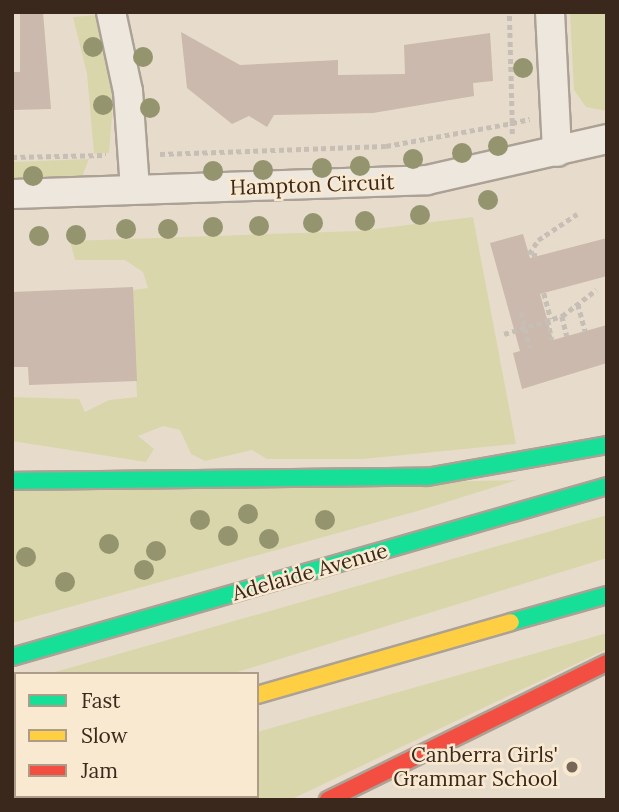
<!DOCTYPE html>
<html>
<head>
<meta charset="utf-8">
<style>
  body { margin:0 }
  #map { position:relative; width:619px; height:812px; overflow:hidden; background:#e7dccb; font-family:Lora,serif }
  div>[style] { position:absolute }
  .green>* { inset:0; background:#dad6ac; transform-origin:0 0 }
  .building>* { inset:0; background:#cab9ac }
  .path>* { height:4.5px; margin-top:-2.25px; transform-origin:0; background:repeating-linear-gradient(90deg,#c7beb5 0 5px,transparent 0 8.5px) }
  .roads { filter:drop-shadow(2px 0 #aca195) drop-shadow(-2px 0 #aca195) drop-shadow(0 2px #aca195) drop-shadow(0 -2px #aca195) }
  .street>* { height:28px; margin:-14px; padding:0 14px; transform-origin:14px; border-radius:14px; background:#eee7de }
  .fast>* { height:16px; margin:-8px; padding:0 8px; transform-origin:8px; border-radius:8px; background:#16e098 }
  .slow>* { height:16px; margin:-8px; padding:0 8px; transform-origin:8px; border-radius:8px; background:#ffcf43 }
  .jam>* { height:16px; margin:-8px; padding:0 8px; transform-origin:8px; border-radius:8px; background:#f24e42 }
  .trees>* { width:20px; height:20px; margin:-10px; border-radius:50%; background:#94946e }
  .dots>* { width:19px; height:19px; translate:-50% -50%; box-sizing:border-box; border:4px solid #f8e9d0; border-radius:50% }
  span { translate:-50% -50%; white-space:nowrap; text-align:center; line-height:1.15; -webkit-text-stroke:5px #f8e9d0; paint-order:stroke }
  .street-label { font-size:21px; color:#3b281c }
  .poi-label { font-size:21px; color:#3b281c }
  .right { translate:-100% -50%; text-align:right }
  .frame { position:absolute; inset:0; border:14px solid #3b281c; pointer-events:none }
  .legend { position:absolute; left:14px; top:672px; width:245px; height:126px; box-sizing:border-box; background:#f8e9d0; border:2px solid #ac9c88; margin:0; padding:9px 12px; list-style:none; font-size:21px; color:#3b281c }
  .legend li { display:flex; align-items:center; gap:14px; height:35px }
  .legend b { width:35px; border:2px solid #ac9c88 }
</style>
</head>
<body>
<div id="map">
  <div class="green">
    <i style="clip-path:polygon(570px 12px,607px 12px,607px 111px,586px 107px,574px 90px)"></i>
    <i style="clip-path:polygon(95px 15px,114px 91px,109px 153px,94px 154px,87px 74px,73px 17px)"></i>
    <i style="clip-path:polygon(89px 159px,81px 179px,12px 183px,12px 162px)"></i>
    <i style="clip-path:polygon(473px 217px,516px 444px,363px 459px,267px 459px,252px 450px,205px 461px,191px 454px,180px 430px,163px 426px,138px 436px,154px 449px,146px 462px,12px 441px,12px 397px,79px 399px,85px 412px,109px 400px,137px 397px,132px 290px,148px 288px,143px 272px,125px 260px,75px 260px,70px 241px,358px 231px)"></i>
    <i style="clip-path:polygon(517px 480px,421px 510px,12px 623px,12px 491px)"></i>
    <i style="clip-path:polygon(607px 515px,607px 558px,231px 674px,48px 674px)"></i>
    <i style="clip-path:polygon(607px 633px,607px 649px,290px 800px,21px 800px,257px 796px,257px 732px)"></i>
    <i style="left:16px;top:682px;width:58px;height:4px;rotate:90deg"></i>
  </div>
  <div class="building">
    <i style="clip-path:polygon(20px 12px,43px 12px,51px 109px,12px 110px,12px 72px,20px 72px)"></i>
    <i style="clip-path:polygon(181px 32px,240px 65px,338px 60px,338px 75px,405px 74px,404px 45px,490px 33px,493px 81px,473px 83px,474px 96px,373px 113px,274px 115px,267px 127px,249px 116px,232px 124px,187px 88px)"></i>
    <i style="clip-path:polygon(523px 234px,530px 258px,607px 238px,607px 276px,540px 294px,553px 340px,607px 325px,607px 363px,522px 389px,513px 353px,520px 351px,490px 243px)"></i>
    <i style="clip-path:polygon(133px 287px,137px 381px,29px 385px,28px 367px,12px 367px,12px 292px)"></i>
  </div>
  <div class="path">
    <i style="left:512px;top:134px;width:11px;rotate:-90deg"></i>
    <i style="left:512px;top:123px;width:18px;rotate:-13deg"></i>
    <i style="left:160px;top:154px;width:226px;rotate:-2deg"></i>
    <i style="left:386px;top:146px;width:128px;rotate:-10.3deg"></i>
    <i style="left:512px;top:123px;width:111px;rotate:-91.5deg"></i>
    <i style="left:12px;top:157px;width:94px;rotate:-1.2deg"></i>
    <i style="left:537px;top:256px;width:8px;rotate:-166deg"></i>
    <i style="left:529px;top:254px;width:17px;rotate:-57deg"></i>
    <i style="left:538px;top:240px;width:47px;rotate:-33.7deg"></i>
    <i style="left:544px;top:293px;width:27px;rotate:75deg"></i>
    <i style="left:578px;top:304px;width:28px;rotate:75deg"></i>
    <i style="left:521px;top:312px;width:37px;rotate:76deg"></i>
    <i style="left:562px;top:316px;width:21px;rotate:76deg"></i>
    <i style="left:548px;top:320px;width:20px;rotate:79deg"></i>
    <i style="left:504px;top:334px;width:61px;rotate:-17.2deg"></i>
    <i style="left:562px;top:316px;width:43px;rotate:-37.4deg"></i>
  </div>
  <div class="roads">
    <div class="street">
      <i style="left:111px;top:12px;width:81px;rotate:77.9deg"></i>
      <i style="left:128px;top:91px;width:98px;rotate:85.9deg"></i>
      <i style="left:550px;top:12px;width:140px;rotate:87.1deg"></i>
      <i style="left:12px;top:194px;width:415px;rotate:-1.9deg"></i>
      <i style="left:427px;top:180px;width:185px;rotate:-12.8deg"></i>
    </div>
    <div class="fast">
      <i style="left:12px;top:481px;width:415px;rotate:-0.6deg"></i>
      <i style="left:427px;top:477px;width:183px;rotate:-10.1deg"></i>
      <i style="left:511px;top:622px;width:100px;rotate:-15.7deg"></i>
      <i style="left:12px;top:657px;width:619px;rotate:-16.03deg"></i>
    </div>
    <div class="slow">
      <i style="left:257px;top:695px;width:264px;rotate:-16deg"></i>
      <i style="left:12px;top:766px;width:4px;rotate:-14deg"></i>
    </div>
    <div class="jam">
      <i style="left:328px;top:800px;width:311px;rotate:-26.2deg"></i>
    </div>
  </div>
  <div class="trees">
    <i style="left:93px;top:47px"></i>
    <i style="left:143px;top:57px"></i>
    <i style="left:523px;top:68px"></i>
    <i style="left:103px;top:105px"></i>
    <i style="left:150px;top:108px"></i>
    <i style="left:498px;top:146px"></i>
    <i style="left:462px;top:153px"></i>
    <i style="left:413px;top:159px"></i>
    <i style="left:360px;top:166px"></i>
    <i style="left:322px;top:168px"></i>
    <i style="left:263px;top:170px"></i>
    <i style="left:213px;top:171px"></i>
    <i style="left:33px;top:176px"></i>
    <i style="left:488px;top:200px"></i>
    <i style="left:420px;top:215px"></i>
    <i style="left:365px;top:221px"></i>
    <i style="left:313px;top:223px"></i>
    <i style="left:259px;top:226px"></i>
    <i style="left:213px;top:227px"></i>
    <i style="left:126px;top:229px"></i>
    <i style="left:168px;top:229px"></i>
    <i style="left:76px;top:235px"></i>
    <i style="left:39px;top:236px"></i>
    <i style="left:248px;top:514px"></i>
    <i style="left:200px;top:520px"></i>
    <i style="left:325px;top:520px"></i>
    <i style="left:228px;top:536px"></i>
    <i style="left:269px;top:539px"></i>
    <i style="left:109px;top:544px"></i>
    <i style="left:156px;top:551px"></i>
    <i style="left:26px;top:557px"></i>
    <i style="left:144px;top:570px"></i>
    <i style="left:65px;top:582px"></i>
  </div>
  <div class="dots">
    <i style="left:572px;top:767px;background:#776759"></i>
  </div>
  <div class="street-label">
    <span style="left:312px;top:185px;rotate:-2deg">Hampton Circuit</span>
    <span style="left:310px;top:572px;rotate:-16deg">Adelaide Avenue</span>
  </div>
  <div class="poi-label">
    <span class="right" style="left:558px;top:767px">Canberra Girls'<br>Grammar School</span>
  </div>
  <div class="frame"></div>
  <ul class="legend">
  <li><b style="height:9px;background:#16e098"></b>Fast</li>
  <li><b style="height:9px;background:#ffcf43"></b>Slow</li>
  <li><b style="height:9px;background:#f24e42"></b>Jam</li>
  </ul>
</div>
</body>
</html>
